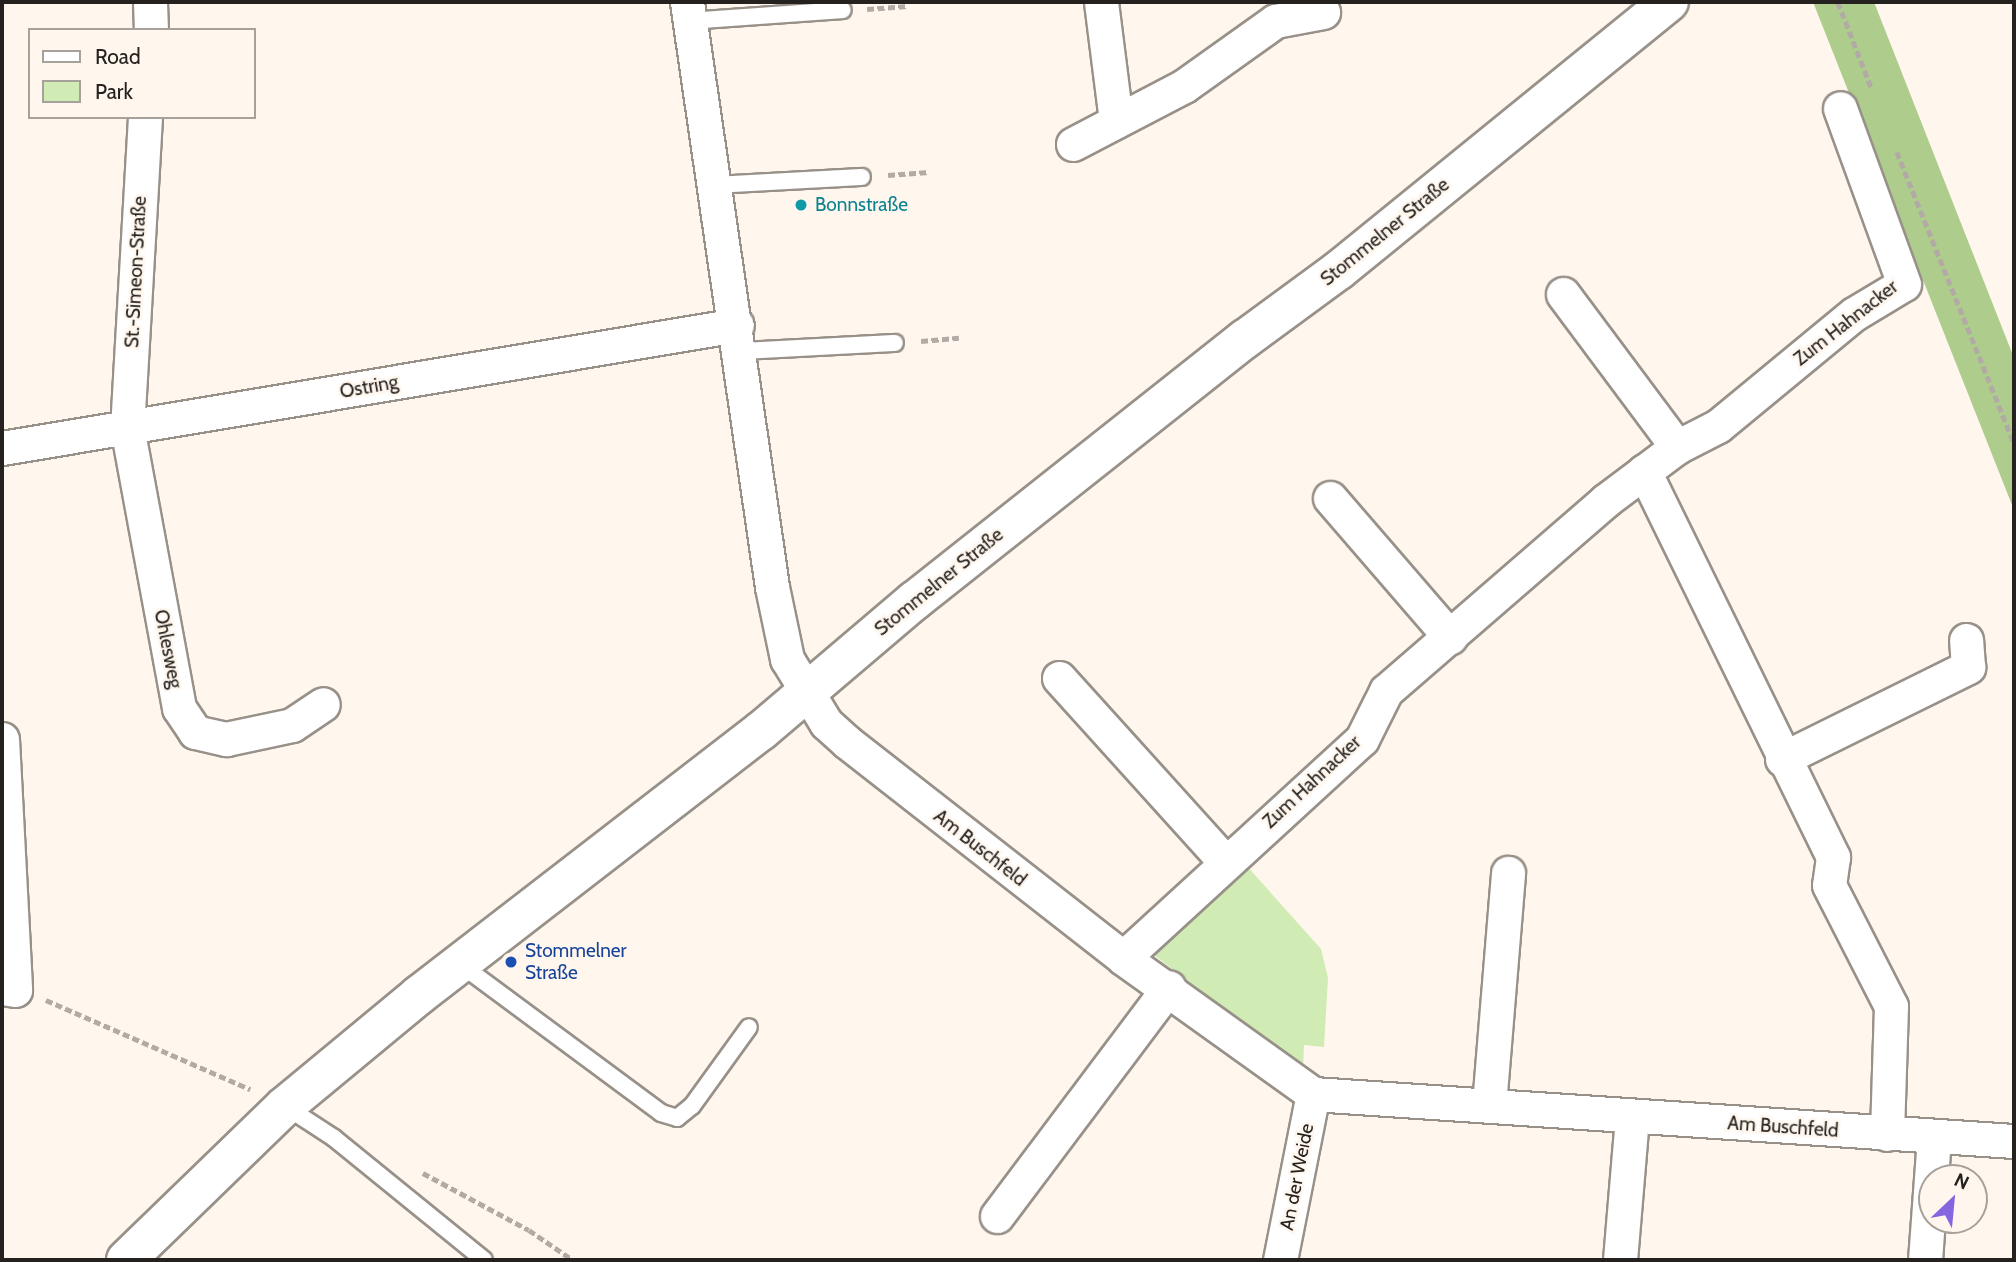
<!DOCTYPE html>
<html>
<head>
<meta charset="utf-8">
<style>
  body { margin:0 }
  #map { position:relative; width:2016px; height:1262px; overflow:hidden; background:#fff6ee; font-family:Cabin,sans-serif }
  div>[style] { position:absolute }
  .green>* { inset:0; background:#d1ebb5 }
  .forest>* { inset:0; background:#aecc8c }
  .path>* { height:4.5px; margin-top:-2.25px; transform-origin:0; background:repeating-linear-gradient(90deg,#b2aba5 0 7px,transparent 0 10.5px) }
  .roads { filter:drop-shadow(2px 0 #989189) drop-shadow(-2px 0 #989189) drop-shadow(0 2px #989189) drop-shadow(0 -2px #989189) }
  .lane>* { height:16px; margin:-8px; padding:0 8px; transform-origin:8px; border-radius:8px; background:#fff }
  .street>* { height:33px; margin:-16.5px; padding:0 16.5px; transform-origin:16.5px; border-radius:16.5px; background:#fff }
  .secondary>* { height:38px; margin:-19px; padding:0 19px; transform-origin:19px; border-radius:19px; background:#fff }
  .dots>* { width:19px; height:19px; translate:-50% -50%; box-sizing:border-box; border:4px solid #fff6ee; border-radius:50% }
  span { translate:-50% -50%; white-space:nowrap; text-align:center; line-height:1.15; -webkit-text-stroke:5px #fff6ee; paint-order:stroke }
  .culture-label { font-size:19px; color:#0d838f }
  .left { translate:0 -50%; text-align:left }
  .street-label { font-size:19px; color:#24211e }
  .transit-label { font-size:19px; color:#164399 }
  .frame { position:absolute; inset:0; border:4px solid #24211e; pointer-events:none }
  .legend { position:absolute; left:28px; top:28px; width:228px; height:91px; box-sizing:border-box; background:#fff6ee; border:2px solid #a7a19b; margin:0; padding:9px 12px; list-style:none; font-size:21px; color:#24211e }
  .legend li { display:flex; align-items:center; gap:14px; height:35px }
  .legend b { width:35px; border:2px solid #a7a19b }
  .north { position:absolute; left:1918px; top:1164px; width:70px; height:70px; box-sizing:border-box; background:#fff6ee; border:2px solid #a7a19b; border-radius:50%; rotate:26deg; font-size:19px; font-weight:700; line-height:28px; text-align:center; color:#24211e }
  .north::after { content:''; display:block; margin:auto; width:24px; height:32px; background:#8665e0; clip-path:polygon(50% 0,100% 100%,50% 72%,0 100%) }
</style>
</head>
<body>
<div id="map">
  <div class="green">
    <i style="clip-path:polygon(1246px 865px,1321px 949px,1328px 978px,1324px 1047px,1304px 1045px,1303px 1071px,1154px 955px,1156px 947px)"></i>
  </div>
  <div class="forest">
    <i style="clip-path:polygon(1813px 2px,1874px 2px,2014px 358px,2014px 510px)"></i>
  </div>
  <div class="path">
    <i style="left:1838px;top:2px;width:93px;rotate:68.7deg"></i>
    <i style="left:867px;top:9px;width:41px;rotate:-4.2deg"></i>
    <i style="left:1897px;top:152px;width:314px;rotate:68.1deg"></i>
    <i style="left:888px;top:175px;width:41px;rotate:-4.2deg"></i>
    <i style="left:921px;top:341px;width:38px;rotate:-5deg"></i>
    <i style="left:46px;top:1000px;width:223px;rotate:23.6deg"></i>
    <i style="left:423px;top:1173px;width:120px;rotate:28.3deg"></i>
    <i style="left:529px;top:1230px;width:53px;rotate:34.3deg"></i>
  </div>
  <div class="roads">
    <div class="lane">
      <i style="left:689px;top:21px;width:154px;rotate:-4.1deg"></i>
      <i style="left:713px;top:185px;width:149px;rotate:-3.1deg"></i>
      <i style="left:741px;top:351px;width:154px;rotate:-3deg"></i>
      <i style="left:460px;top:964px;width:250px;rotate:36.5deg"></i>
      <i style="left:661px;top:1113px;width:17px;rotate:17deg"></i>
      <i style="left:677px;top:1118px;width:19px;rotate:-39deg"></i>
      <i style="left:692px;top:1106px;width:97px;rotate:-54.2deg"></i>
      <i style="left:285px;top:1106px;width:59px;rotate:33.1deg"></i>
      <i style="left:334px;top:1138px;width:193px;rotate:39.1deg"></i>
    </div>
    <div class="street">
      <i style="left:150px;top:2px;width:28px;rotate:88deg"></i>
      <i style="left:687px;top:2px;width:591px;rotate:81.73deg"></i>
      <i style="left:772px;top:587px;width:74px;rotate:78.2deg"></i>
      <i style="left:787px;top:659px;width:75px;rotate:58.6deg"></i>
      <i style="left:826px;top:723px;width:28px;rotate:42deg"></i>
      <i style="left:847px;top:742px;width:350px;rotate:38deg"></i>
      <i style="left:1123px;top:958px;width:234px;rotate:35.6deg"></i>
      <i style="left:1313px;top:1094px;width:703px;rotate:3.84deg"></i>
      <i style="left:1101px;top:2px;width:120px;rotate:82.8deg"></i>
      <i style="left:145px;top:117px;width:311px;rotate:93.3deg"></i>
      <i style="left:127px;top:427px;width:286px;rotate:79.5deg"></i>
      <i style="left:179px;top:708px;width:29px;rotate:56deg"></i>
      <i style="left:195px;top:732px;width:32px;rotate:13deg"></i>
      <i style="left:226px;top:739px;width:67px;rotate:-12deg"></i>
      <i style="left:292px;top:725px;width:37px;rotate:-34deg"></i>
      <i style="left:1073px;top:144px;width:125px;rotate:-27.6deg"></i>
      <i style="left:1184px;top:86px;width:112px;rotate:-35.5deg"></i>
      <i style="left:1275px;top:21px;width:49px;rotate:-10.6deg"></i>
      <i style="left:1563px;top:294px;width:191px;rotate:53.3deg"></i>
      <i style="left:2px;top:448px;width:745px;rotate:-9.5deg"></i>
      <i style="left:1644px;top:471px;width:430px;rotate:63.9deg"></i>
      <i style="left:1833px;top:857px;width:28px;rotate:98deg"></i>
      <i style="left:1829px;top:885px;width:136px;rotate:62.9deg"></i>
      <i style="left:1891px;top:1006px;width:128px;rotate:91.8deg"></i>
      <i style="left:1330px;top:498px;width:184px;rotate:49.2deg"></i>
      <i style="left:1059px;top:678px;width:248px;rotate:47.9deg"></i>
      <i style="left:2px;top:739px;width:251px;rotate:87deg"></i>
      <i style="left:15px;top:990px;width:13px;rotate:-171deg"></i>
      <i style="left:1782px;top:759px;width:208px;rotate:-26.3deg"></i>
      <i style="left:1968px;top:667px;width:27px;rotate:-94deg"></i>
      <i style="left:1123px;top:958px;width:324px;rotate:-42.5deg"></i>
      <i style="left:1362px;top:739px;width:54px;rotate:-63.4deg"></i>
      <i style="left:1386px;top:691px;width:290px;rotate:-40.9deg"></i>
      <i style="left:1605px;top:501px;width:90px;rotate:-36.9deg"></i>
      <i style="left:1677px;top:447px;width:46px;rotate:-27.1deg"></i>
      <i style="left:1718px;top:426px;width:176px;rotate:-39.5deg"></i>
      <i style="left:1854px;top:314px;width:58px;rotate:-31deg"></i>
      <i style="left:1904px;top:284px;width:187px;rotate:-110deg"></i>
      <i style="left:1489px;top:1105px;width:233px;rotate:-85.3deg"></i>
      <i style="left:997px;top:1216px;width:286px;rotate:-53.1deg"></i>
      <i style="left:1280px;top:1260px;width:169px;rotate:-78.8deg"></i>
      <i style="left:1620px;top:1260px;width:144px;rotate:-85.2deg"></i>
      <i style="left:1925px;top:1260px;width:123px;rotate:-85.8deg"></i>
    </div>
    <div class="secondary">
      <i style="left:126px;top:1260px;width:221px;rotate:-44.1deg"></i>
      <i style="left:285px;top:1106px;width:174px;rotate:-39.6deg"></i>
      <i style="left:419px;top:995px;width:432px;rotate:-37.7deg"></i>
      <i style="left:761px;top:731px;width:201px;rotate:-40.4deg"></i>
      <i style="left:914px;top:601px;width:422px;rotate:-38.4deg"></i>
      <i style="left:1245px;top:339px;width:117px;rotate:-36.3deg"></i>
      <i style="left:1339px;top:270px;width:425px;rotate:-39.1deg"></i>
    </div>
  </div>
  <div class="dots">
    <i style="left:801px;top:205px;background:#0f9aa8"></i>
    <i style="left:511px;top:962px;background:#1a4fb4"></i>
  </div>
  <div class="culture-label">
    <span class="left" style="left:815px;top:205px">Bonnstraße</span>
  </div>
  <div class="street-label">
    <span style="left:1385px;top:232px;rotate:-39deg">Stommelner Straße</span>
    <span style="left:136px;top:272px;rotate:-87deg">St.-Simeon-Straße</span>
    <span style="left:1846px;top:323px;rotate:-38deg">Zum Hahnacker</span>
    <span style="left:369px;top:387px;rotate:-10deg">Ostring</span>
    <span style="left:939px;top:582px;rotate:-39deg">Stommelner Straße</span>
    <span style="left:168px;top:649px;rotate:79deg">Ohlesweg</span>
    <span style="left:1312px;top:782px;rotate:-43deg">Zum Hahnacker</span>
    <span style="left:980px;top:848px;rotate:38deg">Am Buschfeld</span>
    <span style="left:1783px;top:1127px;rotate:4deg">Am Buschfeld</span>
    <span style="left:1297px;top:1177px;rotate:-79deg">An der Weide</span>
  </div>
  <div class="transit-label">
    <span class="left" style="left:525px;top:962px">Stommelner<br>Straße</span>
  </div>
  <div class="frame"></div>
  <ul class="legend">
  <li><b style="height:9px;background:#fff"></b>Road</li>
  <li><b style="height:19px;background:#d1ebb5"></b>Park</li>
  </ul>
  <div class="north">N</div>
</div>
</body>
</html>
